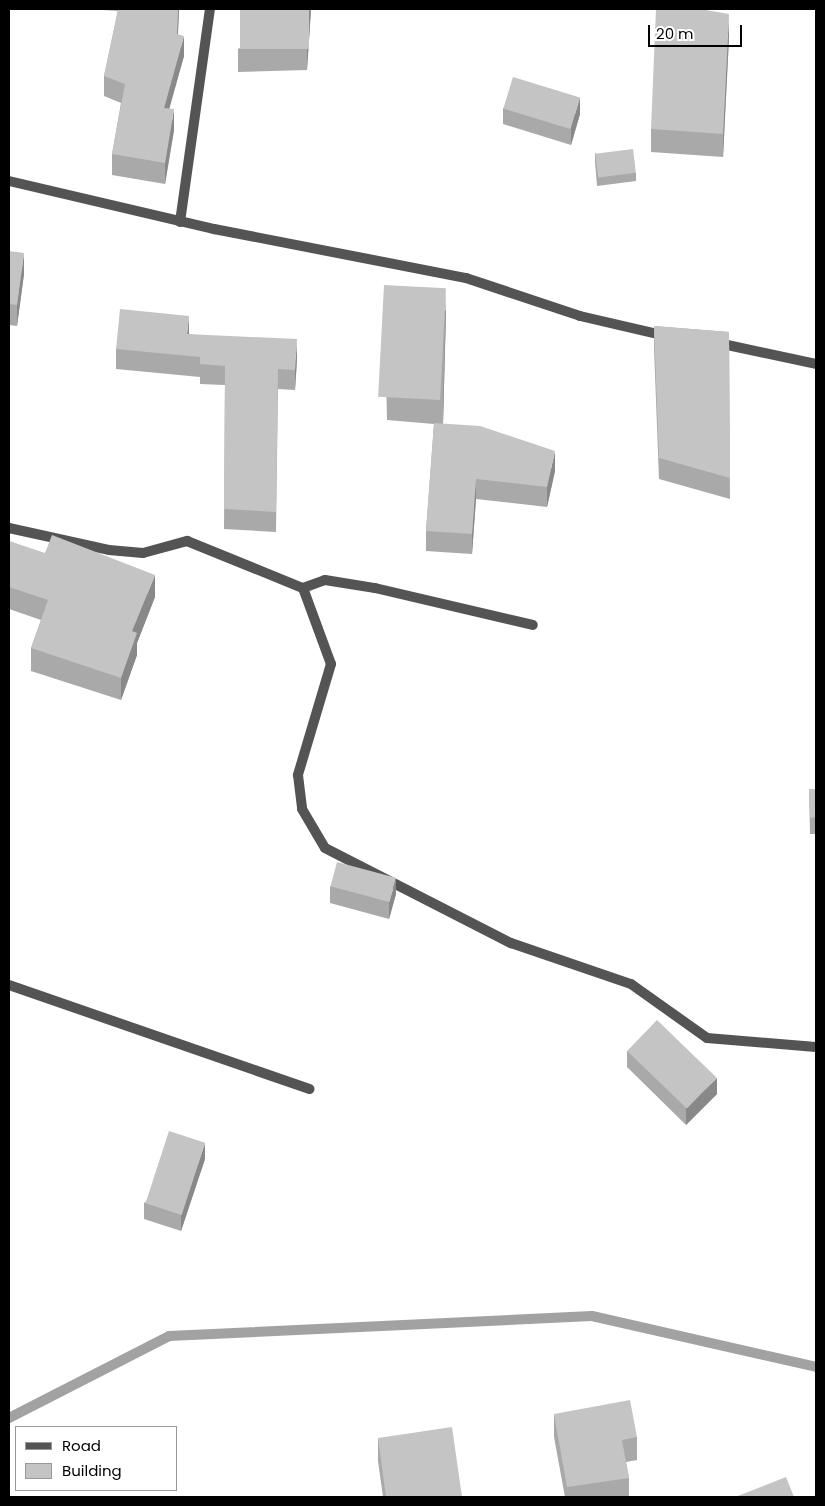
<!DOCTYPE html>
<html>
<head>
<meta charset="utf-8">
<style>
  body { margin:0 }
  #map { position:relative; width:825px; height:1506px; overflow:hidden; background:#fff; font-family:Poppins,sans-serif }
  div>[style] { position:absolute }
  .stream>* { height:10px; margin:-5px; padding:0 5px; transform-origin:5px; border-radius:5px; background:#a2a2a2 }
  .street>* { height:10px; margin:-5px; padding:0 5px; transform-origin:5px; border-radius:5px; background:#545454 }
  .wall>* { inset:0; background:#a9a9a9 }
  .shaded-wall>* { inset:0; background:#898989 }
  .building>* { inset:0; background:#c4c4c4; transform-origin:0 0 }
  span { translate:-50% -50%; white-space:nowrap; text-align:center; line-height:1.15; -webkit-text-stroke:4px #fff; paint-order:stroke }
  .frame { position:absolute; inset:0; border:10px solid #000; pointer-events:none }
  .legend { position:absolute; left:15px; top:1426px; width:162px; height:65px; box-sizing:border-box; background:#fff; border:1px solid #999; margin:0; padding:6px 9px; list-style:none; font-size:15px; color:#000 }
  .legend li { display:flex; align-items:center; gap:10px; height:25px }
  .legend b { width:25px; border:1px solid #999 }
  .scale { position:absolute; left:648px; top:25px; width:94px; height:22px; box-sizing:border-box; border:2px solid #000; border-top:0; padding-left:6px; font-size:15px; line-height:18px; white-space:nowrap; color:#000; -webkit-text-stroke:4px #fff; paint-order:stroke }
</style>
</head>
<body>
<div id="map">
  <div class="stream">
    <i style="left:9px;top:1418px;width:180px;rotate:-27.1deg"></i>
    <i style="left:169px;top:1336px;width:423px;rotate:-2.7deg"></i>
    <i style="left:592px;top:1316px;width:230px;rotate:12.8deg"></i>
  </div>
  <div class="street">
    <i style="left:9px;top:181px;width:211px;rotate:13.2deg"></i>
    <i style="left:214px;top:229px;width:257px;rotate:11deg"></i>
    <i style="left:466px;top:278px;width:120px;rotate:18.4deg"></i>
    <i style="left:580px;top:316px;width:88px;rotate:13.1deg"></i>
    <i style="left:180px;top:222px;width:215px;rotate:-82deg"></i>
    <i style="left:718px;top:343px;width:100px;rotate:12.1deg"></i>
    <i style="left:9px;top:528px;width:102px;rotate:12.4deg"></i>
    <i style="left:109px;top:550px;width:34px;rotate:5deg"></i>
    <i style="left:143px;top:553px;width:46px;rotate:-15.3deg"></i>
    <i style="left:187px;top:541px;width:125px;rotate:22.1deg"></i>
    <i style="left:303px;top:588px;width:81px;rotate:69.8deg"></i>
    <i style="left:331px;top:664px;width:116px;rotate:106.6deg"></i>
    <i style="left:298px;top:775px;width:34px;rotate:83deg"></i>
    <i style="left:302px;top:809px;width:45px;rotate:59.5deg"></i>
    <i style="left:325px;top:848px;width:209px;rotate:27.1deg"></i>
    <i style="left:511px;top:943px;width:127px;rotate:18.9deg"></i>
    <i style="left:631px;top:984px;width:93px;rotate:35.4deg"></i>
    <i style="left:707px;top:1038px;width:109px;rotate:4.7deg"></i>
    <i style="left:303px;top:588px;width:23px;rotate:-20deg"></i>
    <i style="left:325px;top:580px;width:51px;rotate:9.1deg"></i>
    <i style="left:375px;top:588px;width:162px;rotate:13.2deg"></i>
    <i style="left:9px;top:985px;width:318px;rotate:19.1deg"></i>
  </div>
  <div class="wall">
    <i style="clip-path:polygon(89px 9px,179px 9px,178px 35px,184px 56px,169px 108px,174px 130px,165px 184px,112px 175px,112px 154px,121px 103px,104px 96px,104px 76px,118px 11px)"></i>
    <i style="clip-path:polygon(311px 9px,307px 70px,238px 72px,238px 49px)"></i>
    <i style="clip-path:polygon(729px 37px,723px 157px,651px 152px,651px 129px)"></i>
    <i style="clip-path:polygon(503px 108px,580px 114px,571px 145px,503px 124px)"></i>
    <i style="clip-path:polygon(595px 153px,636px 173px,636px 181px,597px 186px,595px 162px)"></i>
    <i style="clip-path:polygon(9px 251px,24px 274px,17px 326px,9px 325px)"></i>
    <i style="clip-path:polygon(384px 285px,446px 311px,443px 424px,555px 471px,547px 507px,476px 499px,472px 554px,426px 551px,426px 531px,434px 424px,387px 420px)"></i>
    <i style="clip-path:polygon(654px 326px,729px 332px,730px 499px,659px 479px,654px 348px)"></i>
    <i style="clip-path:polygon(189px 334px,297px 359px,295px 390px,278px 389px,276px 532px,224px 529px,225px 385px,200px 384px,200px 377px,116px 369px,116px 349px)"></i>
    <i style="clip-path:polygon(9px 541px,155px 597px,137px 643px,137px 655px,121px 700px,31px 671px,31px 648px,41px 620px,9px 609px)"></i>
    <i style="clip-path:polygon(809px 789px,816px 789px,816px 834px,810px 834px)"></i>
    <i style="clip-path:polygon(330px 886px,396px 894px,389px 919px,330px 903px)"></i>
    <i style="clip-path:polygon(627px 1051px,717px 1094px,686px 1125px,627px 1067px)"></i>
    <i style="clip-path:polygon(205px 1159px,181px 1231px,144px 1219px,144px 1203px)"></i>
    <i style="clip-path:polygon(554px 1414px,637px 1437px,637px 1460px,626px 1462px,629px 1478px,629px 1497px,565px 1497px,554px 1437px)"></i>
    <i style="clip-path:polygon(378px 1438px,462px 1497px,383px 1497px,378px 1461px)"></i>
  </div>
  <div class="shaded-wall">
    <i style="clip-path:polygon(178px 9px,179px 9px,177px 55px,177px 34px)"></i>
    <i style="clip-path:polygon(309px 9px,311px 9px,307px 70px,307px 47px)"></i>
    <i style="clip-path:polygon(729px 14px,729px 37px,723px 157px,723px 134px)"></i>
    <i style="clip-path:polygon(184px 36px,184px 56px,164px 128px,164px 108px)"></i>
    <i style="clip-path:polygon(580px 97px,580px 114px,571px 145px,571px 128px)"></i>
    <i style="clip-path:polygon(174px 109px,174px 130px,165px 184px,165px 163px)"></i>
    <i style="clip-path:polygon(24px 253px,24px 274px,17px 326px,17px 305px)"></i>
    <i style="clip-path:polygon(446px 288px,446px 311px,443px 424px,443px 401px)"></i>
    <i style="clip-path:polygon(189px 316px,189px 335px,187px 334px)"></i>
    <i style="clip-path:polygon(297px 339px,297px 359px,295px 390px,295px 370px)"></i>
    <i style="clip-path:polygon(555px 451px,555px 471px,547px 507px,547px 487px)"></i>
    <i style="clip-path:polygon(476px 479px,476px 499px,472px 554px,472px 534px)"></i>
    <i style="clip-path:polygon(155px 575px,155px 597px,137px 643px,137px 655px,121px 700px,121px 678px,132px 631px)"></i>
    <i style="clip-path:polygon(396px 878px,396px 894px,389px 919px,389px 903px)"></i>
    <i style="clip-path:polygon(717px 1078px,717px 1094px,686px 1125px,686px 1108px)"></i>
    <i style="clip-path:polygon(205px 1143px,205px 1159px,181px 1231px,181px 1215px)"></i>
  </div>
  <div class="building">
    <i style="clip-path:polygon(118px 9px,178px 9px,177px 34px,184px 36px,164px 108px,174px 109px,165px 163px,112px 154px,125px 84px,104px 76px)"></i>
    <i style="left:240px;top:9px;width:69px;height:40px"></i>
    <i style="clip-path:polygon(656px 9px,700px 9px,729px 14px,723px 134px,651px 129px)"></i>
    <i style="left:513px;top:77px;width:70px;height:33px;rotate:17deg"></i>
    <i style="left:633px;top:149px;width:24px;height:38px;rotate:83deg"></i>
    <i style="clip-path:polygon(9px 251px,24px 253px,17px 305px,9px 304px)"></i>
    <i style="left:384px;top:285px;width:62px;height:112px;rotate:3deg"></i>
    <i style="clip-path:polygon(120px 309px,189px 316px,187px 334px,297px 339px,295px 370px,278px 369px,276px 512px,224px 509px,225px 366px,200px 364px,200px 357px,116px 349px)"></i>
    <i style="clip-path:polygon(654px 326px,729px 332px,730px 478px,659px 458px)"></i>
    <i style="clip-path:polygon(434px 423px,480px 426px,555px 451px,547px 487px,476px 479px,472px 534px,426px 531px)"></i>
    <i style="clip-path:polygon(52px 535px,155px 575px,132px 631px,137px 633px,121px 678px,31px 648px,48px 600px,9px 587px,9px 541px,45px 553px)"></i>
    <i style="clip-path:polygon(809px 789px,816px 789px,816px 817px,810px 818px)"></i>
    <i style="left:337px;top:862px;width:61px;height:25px;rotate:15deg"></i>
    <i style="left:657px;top:1020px;width:83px;height:43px;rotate:44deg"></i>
    <i style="left:169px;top:1131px;width:38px;height:76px;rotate:18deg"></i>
    <i style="clip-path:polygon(630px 1400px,637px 1437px,622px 1440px,629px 1478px,567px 1487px,554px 1414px)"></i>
    <i style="clip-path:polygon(452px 1427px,462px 1497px,386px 1497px,378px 1438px)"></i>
    <i style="clip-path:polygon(786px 1477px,794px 1497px,735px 1497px)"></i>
  </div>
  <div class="frame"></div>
  <ul class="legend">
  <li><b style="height:6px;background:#545454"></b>Road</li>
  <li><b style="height:14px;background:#c4c4c4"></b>Building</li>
  </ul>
  <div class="scale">20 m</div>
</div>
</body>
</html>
